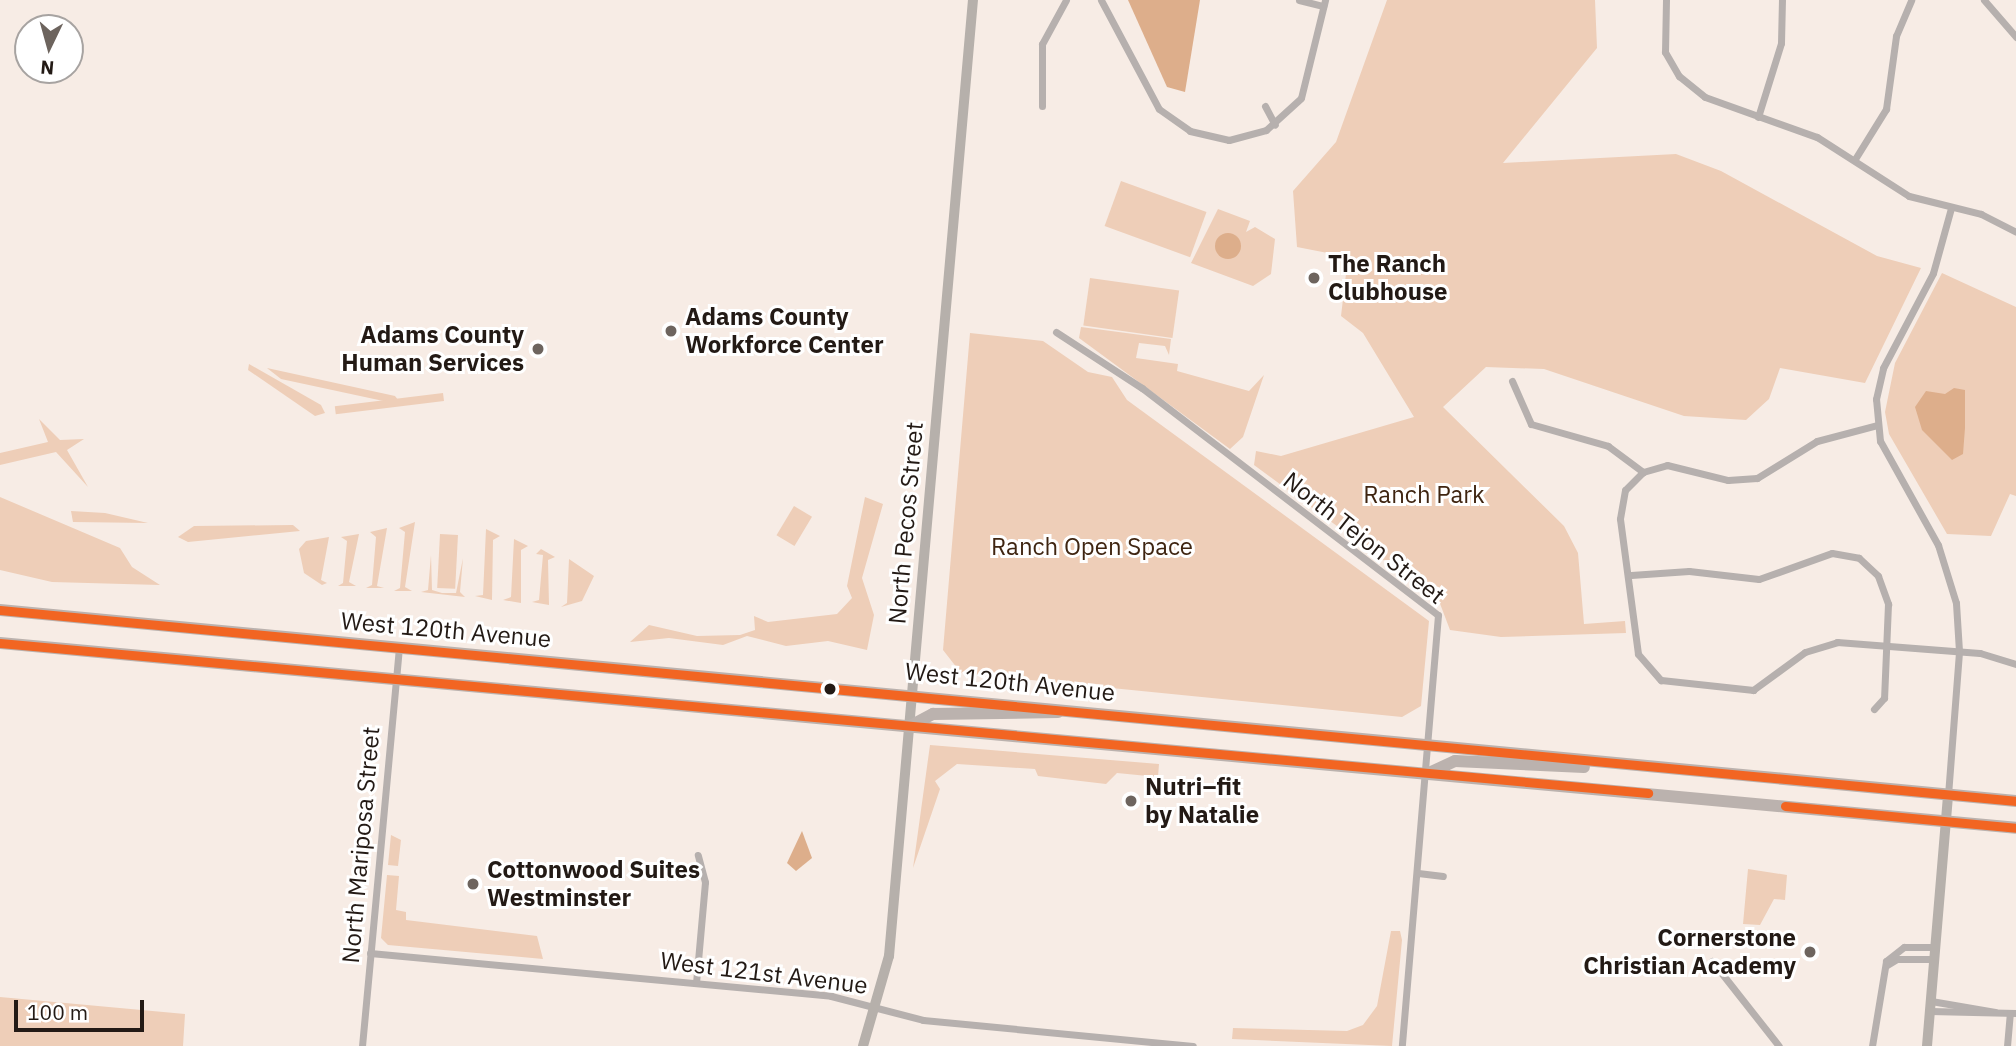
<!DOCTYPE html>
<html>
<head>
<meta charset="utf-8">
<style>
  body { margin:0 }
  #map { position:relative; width:2016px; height:1046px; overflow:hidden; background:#f7ece5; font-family:"IBM Plex Sans",sans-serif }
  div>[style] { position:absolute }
  .green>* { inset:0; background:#eeceb8; transform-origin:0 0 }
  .water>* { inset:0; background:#ddae8b }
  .round { border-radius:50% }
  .street>* { height:7px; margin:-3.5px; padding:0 3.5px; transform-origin:3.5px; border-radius:3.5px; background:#b6b0ae }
  .secondary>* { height:10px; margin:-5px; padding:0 5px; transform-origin:5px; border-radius:5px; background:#b6b0ab }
  .primary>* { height:12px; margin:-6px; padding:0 6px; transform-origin:6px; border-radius:6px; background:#bbb2ae }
  .bus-1>* { height:9px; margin:-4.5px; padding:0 4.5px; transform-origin:4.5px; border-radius:4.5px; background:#f26522 }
  .dots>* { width:19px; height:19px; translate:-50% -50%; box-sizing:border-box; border:4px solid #fff; border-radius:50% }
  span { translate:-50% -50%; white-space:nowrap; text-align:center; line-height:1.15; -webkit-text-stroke:6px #fff; paint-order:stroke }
  .poi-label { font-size:24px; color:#231a15; font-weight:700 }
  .left { translate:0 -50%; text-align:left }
  .right { translate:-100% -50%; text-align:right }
  .park-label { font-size:24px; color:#3f2511 }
  .street-label { font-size:24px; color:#231a15 }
  .north { position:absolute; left:14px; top:14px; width:70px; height:70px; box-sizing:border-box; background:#fff; border:2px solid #a7a3a1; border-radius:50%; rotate:185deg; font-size:19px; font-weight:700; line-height:28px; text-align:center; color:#231a15 }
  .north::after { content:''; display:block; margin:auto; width:24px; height:32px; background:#6d645e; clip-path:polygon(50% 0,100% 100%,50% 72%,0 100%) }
  .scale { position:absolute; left:14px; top:1000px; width:130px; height:32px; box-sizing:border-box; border:4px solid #231a15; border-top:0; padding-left:9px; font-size:21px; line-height:24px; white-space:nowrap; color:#231a15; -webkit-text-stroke:5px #fff; paint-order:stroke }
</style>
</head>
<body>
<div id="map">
  <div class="green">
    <i style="clip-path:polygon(1387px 0,1595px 0,1597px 48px,1503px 163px,1676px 154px,1721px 171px,1877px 256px,1921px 268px,1865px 383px,1780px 368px,1769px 399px,1746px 420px,1684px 416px,1544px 369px,1486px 367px,1443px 407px,1564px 526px,1578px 553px,1584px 624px,1625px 621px,1626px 633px,1501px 637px,1450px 630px,1439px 601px,1254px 465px,1256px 451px,1281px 456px,1414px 417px,1363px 333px,1341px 316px,1348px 257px,1297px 247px,1293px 191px,1336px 142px)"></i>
    <i style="left:1121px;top:181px;width:91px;height:48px;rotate:20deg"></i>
    <i style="clip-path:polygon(1218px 209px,1250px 221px,1246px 232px,1255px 227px,1275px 239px,1271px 274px,1253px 286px,1191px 263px)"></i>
    <i style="clip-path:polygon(1942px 273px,2016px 307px,2016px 496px,2010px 494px,1991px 536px,1947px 534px,1889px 434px,1885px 412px,1895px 363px)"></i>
    <i style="left:1090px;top:278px;width:90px;height:48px;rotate:8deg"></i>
    <i style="clip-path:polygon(1081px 327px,1171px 339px,1169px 355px,1165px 346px,1139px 343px,1136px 358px,1178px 364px,1177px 371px,1249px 391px,1264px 375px,1243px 437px,1230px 449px,1079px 338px)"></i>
    <i style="clip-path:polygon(970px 333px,1043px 341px,1088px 372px,1112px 377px,1127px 400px,1429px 621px,1421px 706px,1402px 717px,961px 673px,943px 650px)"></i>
    <i style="clip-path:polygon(249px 364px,321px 405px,325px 413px,315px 416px,248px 370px)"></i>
    <i style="clip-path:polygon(267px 368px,395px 396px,402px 405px,281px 379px)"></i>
    <i style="left:443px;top:393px;width:8px;height:109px;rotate:83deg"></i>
    <i style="clip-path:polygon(39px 419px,60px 440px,84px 439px,67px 450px,88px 487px,56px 452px,0 465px,0 453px,48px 442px)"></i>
    <i style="clip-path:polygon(0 497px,120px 548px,132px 567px,160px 585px,52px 582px,0 570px)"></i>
    <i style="clip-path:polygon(865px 497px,883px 504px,862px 578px,874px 615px,867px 650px,828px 641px,786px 646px,747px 636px,723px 645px,669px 638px,630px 642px,649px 625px,697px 636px,740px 635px,755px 630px,754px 616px,768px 622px,837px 614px,852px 598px,847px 586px)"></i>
    <i style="left:794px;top:506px;width:21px;height:34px;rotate:31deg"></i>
    <i style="clip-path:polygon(71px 511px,105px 513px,148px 523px,73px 522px)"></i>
    <i style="clip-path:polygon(415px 522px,405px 587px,412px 591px,394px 591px,400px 588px,405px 532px,399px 528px)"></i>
    <i style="clip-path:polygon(293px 525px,300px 531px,188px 542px,178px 537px,194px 526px)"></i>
    <i style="clip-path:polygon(387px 528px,377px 586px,384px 588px,366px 588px,372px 585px,376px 537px,370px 532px)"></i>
    <i style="clip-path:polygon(486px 529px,500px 536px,493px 540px,492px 600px,475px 596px,483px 595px)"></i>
    <i style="clip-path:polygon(359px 534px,349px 582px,356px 586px,338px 586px,343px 583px,347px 541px,341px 537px)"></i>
    <i style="left:440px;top:534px;width:18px;height:54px;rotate:3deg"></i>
    <i style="clip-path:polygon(329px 537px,321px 580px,327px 583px,322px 585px,304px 573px,299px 549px,306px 541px)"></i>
    <i style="clip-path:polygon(514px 539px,528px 546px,521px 550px,521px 603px,503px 600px,511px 597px)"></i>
    <i style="clip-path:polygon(541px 549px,555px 557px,548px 560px,549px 605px,532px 602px,539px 600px,543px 555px,536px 554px)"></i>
    <i style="clip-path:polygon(431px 555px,432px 590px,442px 593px,456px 593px,463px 558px,460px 592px,465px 597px,421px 592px,428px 590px)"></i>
    <i style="clip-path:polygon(569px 559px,594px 576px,582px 601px,561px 607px,567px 603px)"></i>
    <i style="clip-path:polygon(930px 745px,1159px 764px,1158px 777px,1117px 773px,1106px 784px,1038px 776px,1035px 769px,957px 764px,935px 781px,940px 789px,913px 868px)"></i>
    <i style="clip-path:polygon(391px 835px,401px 840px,398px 866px,388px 865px)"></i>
    <i style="clip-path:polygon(1748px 869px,1787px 875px,1785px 900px,1774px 899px,1760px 925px,1743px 924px)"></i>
    <i style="clip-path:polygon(387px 875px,399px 876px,396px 910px,406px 912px,406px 920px,537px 936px,543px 959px,388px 945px,381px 938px)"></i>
    <i style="clip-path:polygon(1391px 931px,1400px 931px,1402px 940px,1392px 1046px,1232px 1039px,1233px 1028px,1347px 1031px,1363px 1025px,1377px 1006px)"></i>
    <i style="clip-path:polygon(0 997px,185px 1014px,183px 1046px,0 1046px)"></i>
  </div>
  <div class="water">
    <i style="clip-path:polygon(1128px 0,1200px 0,1185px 92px,1167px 87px)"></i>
    <i class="round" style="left:1215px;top:233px;width:26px;height:26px"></i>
    <i style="clip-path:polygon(1954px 388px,1965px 390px,1965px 428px,1963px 454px,1952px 460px,1922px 430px,1915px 407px,1926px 391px,1945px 394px)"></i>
    <i style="clip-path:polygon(802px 831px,812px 858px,796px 871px,787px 863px)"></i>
  </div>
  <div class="street">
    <i style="left:1101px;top:0;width:123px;rotate:62deg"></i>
    <i style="left:1159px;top:109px;width:38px;rotate:35deg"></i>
    <i style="left:1190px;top:131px;width:40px;rotate:13deg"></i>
    <i style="left:1229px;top:140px;width:38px;rotate:-15deg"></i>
    <i style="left:1266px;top:130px;width:47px;rotate:-42.4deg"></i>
    <i style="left:1301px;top:98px;width:101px;rotate:-76.2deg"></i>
    <i style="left:1299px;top:0;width:25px;rotate:14deg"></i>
    <i style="left:1666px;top:0;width:52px;rotate:91.1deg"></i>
    <i style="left:1665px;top:52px;width:28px;rotate:60deg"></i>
    <i style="left:1679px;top:76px;width:33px;rotate:39deg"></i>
    <i style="left:1705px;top:97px;width:119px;rotate:19.7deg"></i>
    <i style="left:1817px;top:137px;width:109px;rotate:32.7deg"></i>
    <i style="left:1909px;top:196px;width:74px;rotate:14deg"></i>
    <i style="left:1981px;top:214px;width:39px;rotate:27deg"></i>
    <i style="left:1984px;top:0;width:49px;rotate:49.1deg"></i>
    <i style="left:1042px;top:106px;width:62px;rotate:-90deg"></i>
    <i style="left:1042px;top:44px;width:50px;rotate:-61.4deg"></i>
    <i style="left:1265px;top:106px;width:21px;rotate:62deg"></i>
    <i style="left:1758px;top:117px;width:77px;rotate:-72.7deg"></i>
    <i style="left:1781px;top:43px;width:43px;rotate:-88.7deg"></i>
    <i style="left:1855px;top:159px;width:59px;rotate:-58.2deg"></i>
    <i style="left:1886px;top:109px;width:74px;rotate:-82.2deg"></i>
    <i style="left:1896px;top:36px;width:39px;rotate:-67deg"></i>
    <i style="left:1056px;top:332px;width:103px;rotate:33.1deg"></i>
    <i style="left:1142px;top:388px;width:373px;rotate:37.5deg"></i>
    <i style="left:1438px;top:615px;width:433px;rotate:94.8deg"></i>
    <i style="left:1512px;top:381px;width:47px;rotate:66.2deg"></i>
    <i style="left:1531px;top:424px;width:80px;rotate:15.9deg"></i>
    <i style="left:1608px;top:446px;width:44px;rotate:36.6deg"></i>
    <i style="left:1643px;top:472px;width:25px;rotate:-16deg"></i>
    <i style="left:1667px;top:465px;width:63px;rotate:13.8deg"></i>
    <i style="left:1728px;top:480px;width:29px;rotate:-4deg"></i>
    <i style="left:1757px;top:478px;width:70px;rotate:-31.7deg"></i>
    <i style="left:1817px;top:441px;width:62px;rotate:-14.9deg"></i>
    <i style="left:1643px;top:472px;width:25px;rotate:135deg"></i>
    <i style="left:1625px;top:490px;width:29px;rotate:100deg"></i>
    <i style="left:1620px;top:519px;width:136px;rotate:82.4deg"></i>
    <i style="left:1638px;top:654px;width:35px;rotate:49deg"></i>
    <i style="left:1661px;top:680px;width:93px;rotate:6.2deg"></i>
    <i style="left:1753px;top:690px;width:64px;rotate:-36.2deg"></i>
    <i style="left:1805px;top:652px;width:34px;rotate:-17deg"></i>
    <i style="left:1837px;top:642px;width:143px;rotate:4.4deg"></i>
    <i style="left:1980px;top:653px;width:38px;rotate:17deg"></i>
    <i style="left:1631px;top:575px;width:58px;rotate:-3.9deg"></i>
    <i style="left:1689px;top:571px;width:70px;rotate:6.5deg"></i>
    <i style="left:1759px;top:579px;width:77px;rotate:-19.6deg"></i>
    <i style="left:1832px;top:553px;width:27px;rotate:10deg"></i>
    <i style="left:1859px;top:558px;width:26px;rotate:43deg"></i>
    <i style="left:1878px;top:576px;width:30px;rotate:70deg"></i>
    <i style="left:1888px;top:604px;width:94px;rotate:92.4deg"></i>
    <i style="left:1884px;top:698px;width:15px;rotate:132deg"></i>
    <i style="left:1948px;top:795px;width:144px;rotate:-85.6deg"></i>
    <i style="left:1959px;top:651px;width:48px;rotate:-93.6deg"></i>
    <i style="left:1956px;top:603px;width:61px;rotate:-107.2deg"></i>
    <i style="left:1938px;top:545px;width:119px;rotate:-119.1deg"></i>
    <i style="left:1880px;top:441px;width:42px;rotate:-95.4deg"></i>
    <i style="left:1876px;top:399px;width:32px;rotate:-77deg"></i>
    <i style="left:1883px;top:368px;width:107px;rotate:-62.2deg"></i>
    <i style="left:1933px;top:273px;width:67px;rotate:-74.5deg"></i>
    <i style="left:1418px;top:873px;width:25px;rotate:7deg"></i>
    <i style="left:370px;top:953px;width:463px;rotate:5.3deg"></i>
    <i style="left:831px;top:996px;width:95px;rotate:14.6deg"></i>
    <i style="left:923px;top:1020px;width:271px;rotate:5.5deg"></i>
    <i style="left:1712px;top:961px;width:108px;rotate:51.8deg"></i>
    <i style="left:1887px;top:965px;width:12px;rotate:-31deg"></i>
    <i style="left:1897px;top:959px;width:37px"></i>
    <i style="left:696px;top:983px;width:101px;rotate:-84.9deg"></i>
    <i style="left:705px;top:882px;width:28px;rotate:-105deg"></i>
    <i style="left:1931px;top:1001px;width:65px;rotate:9.8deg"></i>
    <i style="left:1930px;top:1011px;width:86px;rotate:1.3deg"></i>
    <i style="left:362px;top:1046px;width:401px;rotate:-84.7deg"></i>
    <i style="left:1872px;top:1046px;width:86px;rotate:-80.6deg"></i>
    <i style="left:1886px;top:961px;width:23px;rotate:-38deg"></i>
    <i style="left:1904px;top:947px;width:31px"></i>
    <i style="left:2007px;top:1046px;width:33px;rotate:-85deg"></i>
  </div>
  <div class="secondary">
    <i style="left:863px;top:1046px;width:94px;rotate:-73.9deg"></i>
    <i style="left:889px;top:956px;width:960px;rotate:-84.98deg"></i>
    <i style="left:1927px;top:1046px;width:252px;rotate:-85.2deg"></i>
  </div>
  <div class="primary">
    <i style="left:0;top:610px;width:2025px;rotate:5.41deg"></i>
    <i style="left:0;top:643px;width:2024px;rotate:5.24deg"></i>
    <i style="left:912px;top:725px;width:24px;rotate:-28deg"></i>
    <i style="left:933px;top:714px;width:125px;rotate:-0.9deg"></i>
    <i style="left:1427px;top:774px;width:31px;rotate:-25deg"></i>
    <i style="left:1455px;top:761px;width:129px;rotate:2.7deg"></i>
  </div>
  <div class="bus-1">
    <i style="left:0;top:610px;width:2025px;rotate:5.41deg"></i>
    <i style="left:0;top:643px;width:1655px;rotate:5.2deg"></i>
    <i style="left:1785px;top:806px;width:232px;rotate:5.4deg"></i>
  </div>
  <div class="dots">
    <i style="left:1314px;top:278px;background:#6d645e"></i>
    <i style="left:671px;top:331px;background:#6d645e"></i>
    <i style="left:538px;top:349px;background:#6d645e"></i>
    <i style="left:830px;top:689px;background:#231a15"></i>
    <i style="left:1131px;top:801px;background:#6d645e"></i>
    <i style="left:473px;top:884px;background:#6d645e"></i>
    <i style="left:1810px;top:952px;background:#6d645e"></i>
  </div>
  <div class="poi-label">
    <span class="left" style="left:1328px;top:278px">The Ranch<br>Clubhouse</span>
    <span class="left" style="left:685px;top:331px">Adams County<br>Workforce Center</span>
    <span class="right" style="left:524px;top:349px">Adams County<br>Human Services</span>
    <span class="left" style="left:1145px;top:801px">Nutri–fit<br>by Natalie</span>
    <span class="left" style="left:487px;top:884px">Cottonwood Suites<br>Westminster</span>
    <span class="right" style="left:1796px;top:952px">Cornerstone<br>Christian Academy</span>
  </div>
  <div class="park-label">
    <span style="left:1424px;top:495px">Ranch Park</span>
    <span style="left:1092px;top:547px">Ranch Open Space</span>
  </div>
  <div class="street-label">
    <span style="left:906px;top:523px;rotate:-85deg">North Pecos Street</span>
    <span style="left:1364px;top:538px;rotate:38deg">North Tejon Street</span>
    <span style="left:446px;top:630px;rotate:5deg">West 120th Avenue</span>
    <span style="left:1010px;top:682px;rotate:6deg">West 120th Avenue</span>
    <span style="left:361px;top:845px;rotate:-85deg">North Mariposa Street</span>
    <span style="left:764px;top:973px;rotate:7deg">West 121st Avenue</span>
  </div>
  <div class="north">N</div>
  <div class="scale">100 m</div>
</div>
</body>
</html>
